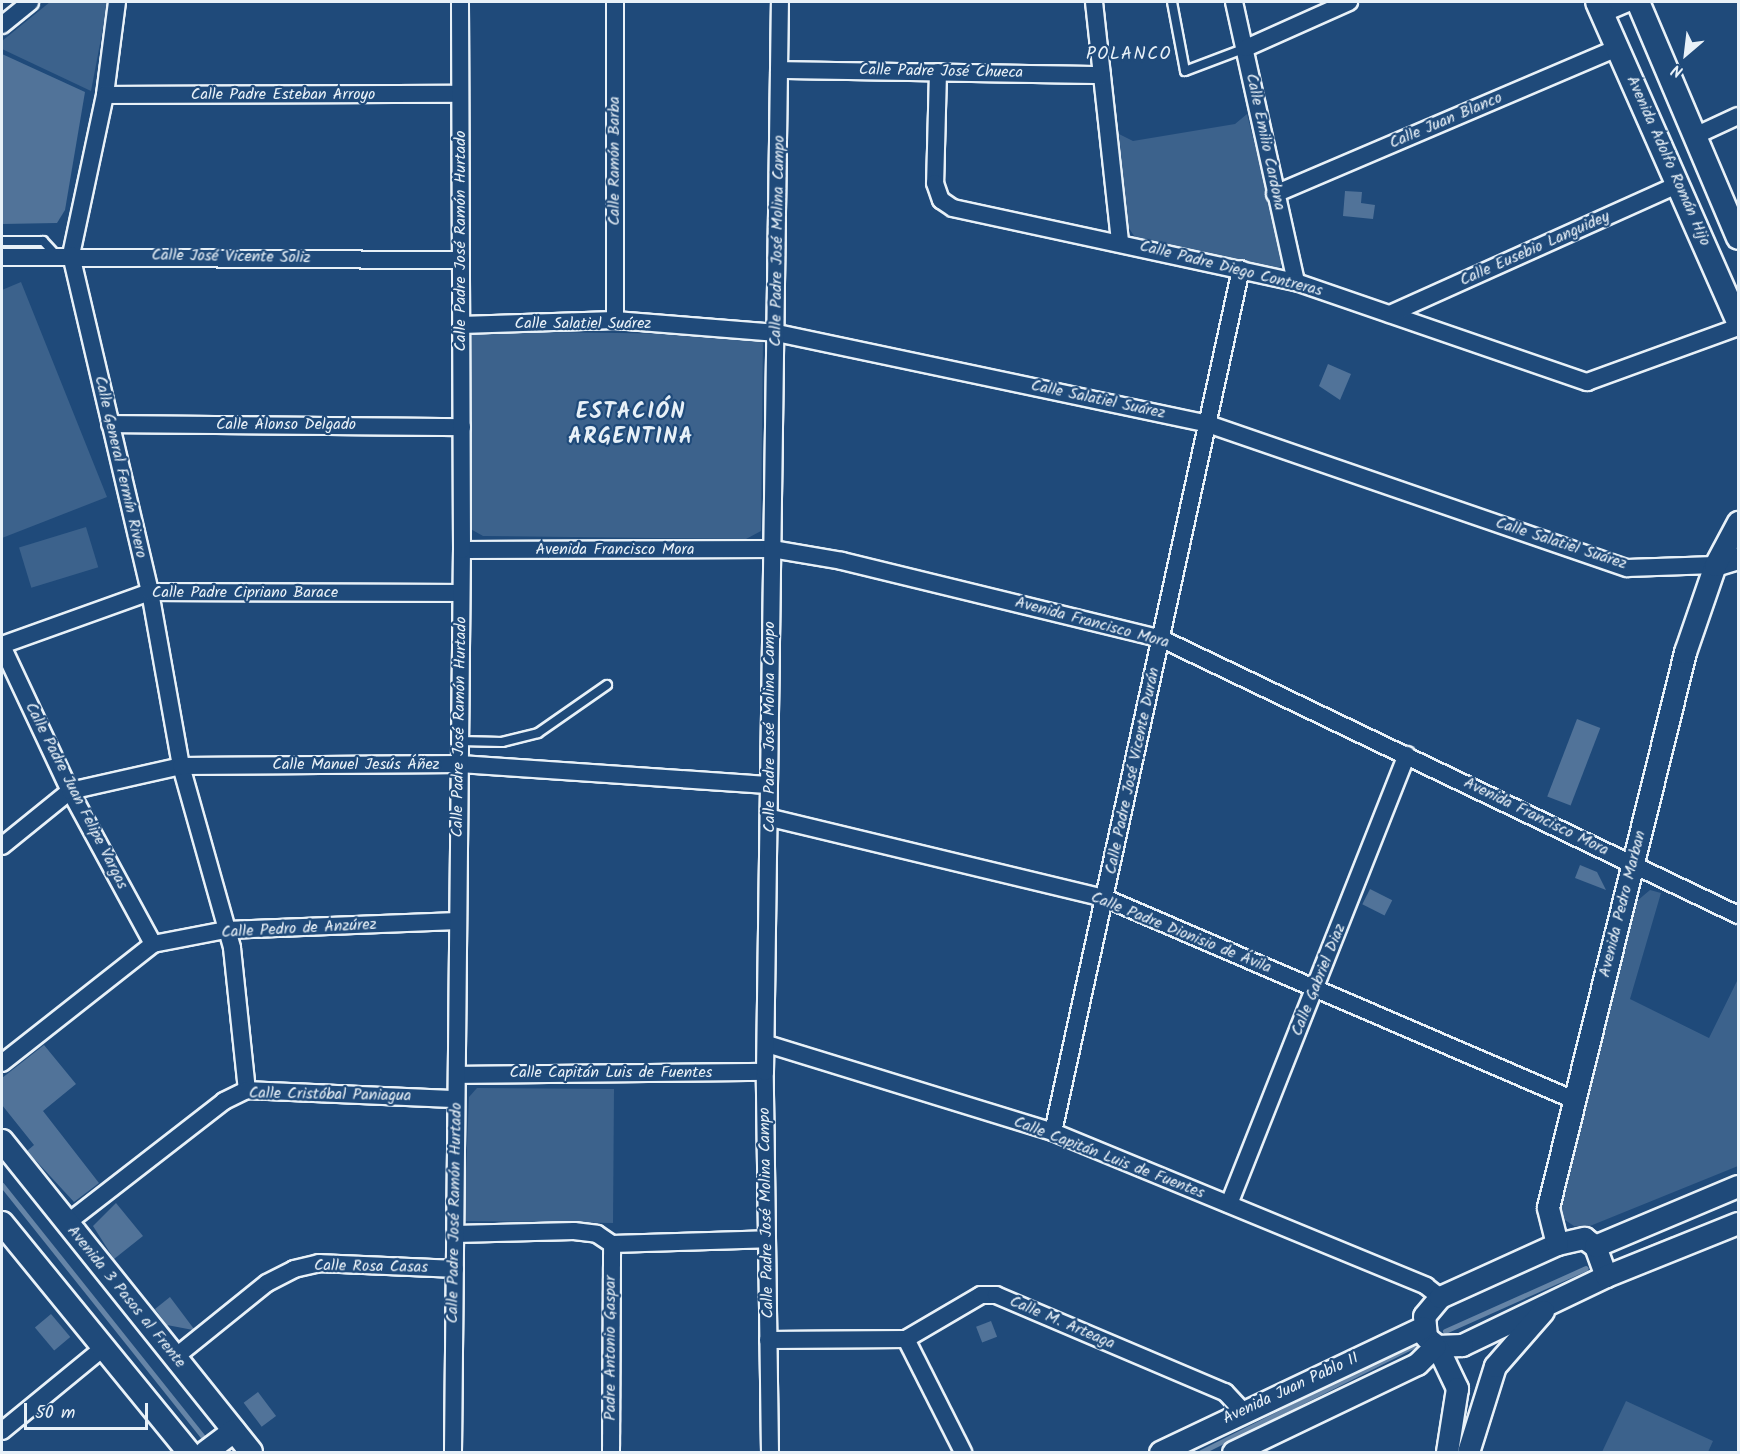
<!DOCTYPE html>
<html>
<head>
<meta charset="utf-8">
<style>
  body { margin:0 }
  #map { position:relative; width:1740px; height:1454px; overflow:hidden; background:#1f4a7a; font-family:Kalam,sans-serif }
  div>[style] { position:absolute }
  .green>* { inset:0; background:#3c628c; transform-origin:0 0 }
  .stream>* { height:5px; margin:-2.5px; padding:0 2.5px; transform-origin:2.5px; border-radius:2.5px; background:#6685a7 }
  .building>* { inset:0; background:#517399; transform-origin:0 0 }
  .roads { filter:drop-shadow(2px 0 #e8f1f8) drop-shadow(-2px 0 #e8f1f8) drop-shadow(0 2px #e8f1f8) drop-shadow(0 -2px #e8f1f8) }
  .service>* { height:8px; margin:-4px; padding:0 4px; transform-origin:4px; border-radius:4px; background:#1f4a7a }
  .minor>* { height:16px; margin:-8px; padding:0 8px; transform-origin:8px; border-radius:8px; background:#1f4a7a }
  .tertiary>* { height:21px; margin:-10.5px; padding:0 10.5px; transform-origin:10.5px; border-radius:10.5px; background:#1f4a7a }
  .secondary>* { height:22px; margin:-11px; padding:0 11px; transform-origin:11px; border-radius:11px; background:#1f4a7a }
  span { translate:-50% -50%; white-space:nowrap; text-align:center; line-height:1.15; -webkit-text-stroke:4.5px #1f4a7a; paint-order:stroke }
  .street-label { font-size:16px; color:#e8f1f8 }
  .neighbourhood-label { font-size:18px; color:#e8f1f8; letter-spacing:1.5px }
  .district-label { font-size:22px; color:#e8f1f8; font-weight:700; letter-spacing:1.5px }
  .frame { position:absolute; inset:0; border:3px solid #e8f1f8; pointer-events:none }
  .north { position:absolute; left:1656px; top:24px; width:60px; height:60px; -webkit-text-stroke:4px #1f4a7a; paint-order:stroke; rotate:208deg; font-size:16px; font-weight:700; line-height:24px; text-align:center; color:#e8f1f8 }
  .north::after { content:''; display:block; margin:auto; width:21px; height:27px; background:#e8f1f8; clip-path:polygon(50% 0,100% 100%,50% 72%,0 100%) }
  .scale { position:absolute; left:24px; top:1403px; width:124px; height:27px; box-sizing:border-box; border:3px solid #e8f1f8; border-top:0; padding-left:8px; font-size:18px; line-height:21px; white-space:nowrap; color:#e8f1f8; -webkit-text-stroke:4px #1f4a7a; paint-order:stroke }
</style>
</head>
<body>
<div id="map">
  <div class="green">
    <i style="clip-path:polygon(50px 2px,108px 2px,91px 91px,2px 49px,2px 41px)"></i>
    <i style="clip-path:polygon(1247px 114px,1284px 259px,1279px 269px,1137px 240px,1128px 227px,1119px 134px,1133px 141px,1235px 124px)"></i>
    <i style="clip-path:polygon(21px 282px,107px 497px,2px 538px,2px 290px)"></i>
    <i style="clip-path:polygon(469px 331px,763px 335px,761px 531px,746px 539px,483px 536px,467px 527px)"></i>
    <i style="left:86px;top:527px;width:42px;height:70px;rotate:73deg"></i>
    <i style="clip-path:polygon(1650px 890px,1661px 893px,1630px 999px,1709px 1038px,1738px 979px,1738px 1166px,1585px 1228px,1574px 1226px,1565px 1220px,1560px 1203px,1637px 901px)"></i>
    <i style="clip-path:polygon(477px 1088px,614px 1089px,613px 1223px,464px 1221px,469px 1097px)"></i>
    <i style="clip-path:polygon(1626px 1401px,1713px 1441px,1708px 1452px,1602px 1452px)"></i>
  </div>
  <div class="stream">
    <i style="left:2px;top:1185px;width:332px;rotate:51.4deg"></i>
    <i style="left:1631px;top:1255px;width:44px;rotate:-22.5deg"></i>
    <i style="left:1445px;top:1331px;width:154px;rotate:-24.1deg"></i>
    <i style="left:1201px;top:1452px;width:239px;rotate:-26.6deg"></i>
  </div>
  <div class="building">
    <i style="clip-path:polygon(2px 54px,85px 92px,65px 210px,57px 223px,2px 224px)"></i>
    <i style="clip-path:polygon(1345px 191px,1362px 192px,1361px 203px,1375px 205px,1373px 219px,1343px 216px)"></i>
    <i style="clip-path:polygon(1328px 364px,1351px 374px,1340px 400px,1319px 386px)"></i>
    <i style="left:1577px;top:719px;width:25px;height:83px;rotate:21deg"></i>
    <i style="clip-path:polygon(1580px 865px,1597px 872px,1606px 890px,1575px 878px)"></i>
    <i style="left:1370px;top:889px;width:25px;height:17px;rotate:27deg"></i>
    <i style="clip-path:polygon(44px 1045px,76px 1084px,43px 1111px,99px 1183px,74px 1202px,27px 1151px,34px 1145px,2px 1105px,2px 1078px)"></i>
    <i style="clip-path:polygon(116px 1203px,143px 1236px,114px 1259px,93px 1226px)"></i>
    <i style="clip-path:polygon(170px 1297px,194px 1329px,193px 1330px,167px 1325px,155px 1309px)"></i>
    <i style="left:51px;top:1314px;width:30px;height:21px;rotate:50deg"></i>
    <i style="left:991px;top:1321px;width:17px;height:16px;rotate:69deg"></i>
    <i style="left:258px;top:1392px;width:30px;height:18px;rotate:53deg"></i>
  </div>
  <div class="roads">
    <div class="service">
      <i style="left:1172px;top:2px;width:70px;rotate:79.3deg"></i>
      <i style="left:1185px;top:71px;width:65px;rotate:-20.7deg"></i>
      <i style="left:2px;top:241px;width:41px"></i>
      <i style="left:43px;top:241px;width:19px;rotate:47deg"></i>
      <i style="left:460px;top:741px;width:42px;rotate:1.4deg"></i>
      <i style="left:502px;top:742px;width:37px;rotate:-14deg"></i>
      <i style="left:538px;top:733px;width:84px;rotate:-34.8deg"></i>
    </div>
    <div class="minor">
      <i style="left:117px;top:2px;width:94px;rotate:97.4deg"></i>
      <i style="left:105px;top:95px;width:164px;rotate:102deg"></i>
      <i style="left:71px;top:255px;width:346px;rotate:76.8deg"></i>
      <i style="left:150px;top:592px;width:177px;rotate:79.9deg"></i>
      <i style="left:181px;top:766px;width:189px;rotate:74.3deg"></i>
      <i style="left:232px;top:948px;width:143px;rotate:84deg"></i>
      <i style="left:615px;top:2px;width:318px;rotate:90deg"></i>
      <i style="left:1094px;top:2px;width:241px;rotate:83.8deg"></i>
      <i style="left:1234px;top:2px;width:287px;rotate:77.5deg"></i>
      <i style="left:1602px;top:14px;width:30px;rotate:-23deg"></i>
      <i style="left:2px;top:25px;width:36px;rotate:-39deg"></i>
      <i style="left:1246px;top:48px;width:113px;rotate:-24.1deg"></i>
      <i style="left:779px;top:70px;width:323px;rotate:0.9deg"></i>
      <i style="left:938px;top:72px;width:111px;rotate:91.5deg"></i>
      <i style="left:935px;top:183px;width:18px;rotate:71deg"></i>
      <i style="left:941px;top:200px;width:14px;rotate:34deg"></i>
      <i style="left:953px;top:208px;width:351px;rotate:12.2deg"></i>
      <i style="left:1296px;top:282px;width:308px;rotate:19deg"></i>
      <i style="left:1587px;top:382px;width:161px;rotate:-20deg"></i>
      <i style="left:105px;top:95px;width:355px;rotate:-0.2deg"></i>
      <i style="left:1695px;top:136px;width:47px;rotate:-24.9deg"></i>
      <i style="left:1275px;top:194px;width:372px;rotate:-23.1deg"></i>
      <i style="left:2px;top:257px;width:459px;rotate:0.4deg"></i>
      <i style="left:1390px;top:314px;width:317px;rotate:-24.2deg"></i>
      <i style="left:461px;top:325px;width:154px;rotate:-1.9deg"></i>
      <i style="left:615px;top:320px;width:163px;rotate:4.6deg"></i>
      <i style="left:777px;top:333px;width:437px;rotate:11.9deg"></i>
      <i style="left:1205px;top:423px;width:446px;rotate:19deg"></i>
      <i style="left:1627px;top:568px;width:88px;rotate:-2deg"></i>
      <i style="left:110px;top:424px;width:352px;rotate:0.5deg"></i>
      <i style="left:462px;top:550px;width:310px;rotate:-0.2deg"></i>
      <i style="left:772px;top:549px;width:71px;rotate:9.7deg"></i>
      <i style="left:842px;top:561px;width:329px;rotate:13.7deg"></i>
      <i style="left:1162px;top:639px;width:639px;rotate:25.6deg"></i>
      <i style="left:2px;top:645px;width:157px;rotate:-19.7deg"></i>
      <i style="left:150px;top:592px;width:311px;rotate:0.2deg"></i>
      <i style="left:2px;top:646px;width:160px;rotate:64.9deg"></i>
      <i style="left:70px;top:791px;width:174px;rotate:61.5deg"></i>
      <i style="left:771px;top:818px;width:343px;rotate:13.5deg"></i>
      <i style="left:1105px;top:898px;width:511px;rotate:23.3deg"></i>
      <i style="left:2px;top:846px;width:87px;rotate:-39deg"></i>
      <i style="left:70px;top:791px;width:114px;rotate:-12.7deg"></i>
      <i style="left:181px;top:766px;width:279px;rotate:-0.4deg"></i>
      <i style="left:460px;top:764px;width:308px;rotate:3.9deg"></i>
      <i style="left:767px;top:1044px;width:299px;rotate:17.1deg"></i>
      <i style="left:1053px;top:1132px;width:404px;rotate:22.4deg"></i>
      <i style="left:1426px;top:1286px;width:18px;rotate:38deg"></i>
      <i style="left:2px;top:1063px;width:192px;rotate:-38.2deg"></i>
      <i style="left:153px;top:944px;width:74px;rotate:-10.9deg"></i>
      <i style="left:226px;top:930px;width:232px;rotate:-2.2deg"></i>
      <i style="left:457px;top:1075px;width:308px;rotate:-0.6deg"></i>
      <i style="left:1053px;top:1132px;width:883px;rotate:-77.71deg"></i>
      <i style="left:1229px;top:1204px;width:483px;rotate:-68.4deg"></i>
      <i style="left:67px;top:1223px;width:199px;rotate:-37.8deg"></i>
      <i style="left:224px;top:1101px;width:25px;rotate:-26deg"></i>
      <i style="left:247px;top:1090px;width:209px;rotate:2.5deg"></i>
      <i style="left:455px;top:1234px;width:119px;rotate:-1.4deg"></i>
      <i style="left:574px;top:1231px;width:23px;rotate:7deg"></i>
      <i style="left:597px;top:1234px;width:18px;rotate:34deg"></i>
      <i style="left:612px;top:1244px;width:155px;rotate:-1.8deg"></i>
      <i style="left:906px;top:1339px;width:127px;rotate:63.2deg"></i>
      <i style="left:768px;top:1340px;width:138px;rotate:-0.4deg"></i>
      <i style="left:906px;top:1339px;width:87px;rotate:-30.4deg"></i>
      <i style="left:981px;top:1295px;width:15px"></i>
      <i style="left:996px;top:1295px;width:249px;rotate:23deg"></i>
      <i style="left:1225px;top:1392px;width:26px;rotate:47deg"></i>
      <i style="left:174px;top:1358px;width:119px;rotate:-38.9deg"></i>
      <i style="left:267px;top:1283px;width:30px;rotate:-27deg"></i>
      <i style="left:294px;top:1269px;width:26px;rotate:-13deg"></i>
      <i style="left:319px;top:1263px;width:136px;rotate:2.5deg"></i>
      <i style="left:2px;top:1431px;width:131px;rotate:-39.4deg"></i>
      <i style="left:453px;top:1452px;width:902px;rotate:-89.43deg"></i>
      <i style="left:462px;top:550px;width:548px;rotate:-90.21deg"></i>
      <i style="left:611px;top:1452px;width:208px;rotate:-89.7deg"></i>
      <i style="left:770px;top:1452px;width:380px;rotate:-90.8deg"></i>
      <i style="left:765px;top:1072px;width:1070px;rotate:-89.2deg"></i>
    </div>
    <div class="tertiary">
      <i style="left:1715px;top:565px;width:24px;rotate:-17deg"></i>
      <i style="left:1584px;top:1238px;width:14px;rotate:36deg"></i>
      <i style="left:1595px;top:1246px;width:32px;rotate:70deg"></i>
      <i style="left:1606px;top:1276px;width:160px;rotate:154.4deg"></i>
      <i style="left:1462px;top:1345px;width:25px;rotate:178deg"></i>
      <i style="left:1437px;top:1346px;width:14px;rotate:-141deg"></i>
      <i style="left:1426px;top:1337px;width:21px;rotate:-95deg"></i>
      <i style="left:1424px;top:1316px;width:25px;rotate:-50deg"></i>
      <i style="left:1440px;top:1297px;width:128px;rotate:-24.4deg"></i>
      <i style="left:1557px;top:1244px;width:28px;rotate:-13deg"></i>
      <i style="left:1557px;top:1244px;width:38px;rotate:-104deg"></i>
      <i style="left:1548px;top:1207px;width:572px;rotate:-76.13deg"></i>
      <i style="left:1685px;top:652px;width:92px;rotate:-71deg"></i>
      <i style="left:1715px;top:565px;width:49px;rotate:-61.9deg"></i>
      <i style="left:1595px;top:1246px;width:155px;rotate:-22.8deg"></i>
      <i style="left:1606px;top:1276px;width:142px;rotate:-21.9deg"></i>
      <i style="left:1437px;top:1346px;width:47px;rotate:64.5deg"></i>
      <i style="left:1457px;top:1388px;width:65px;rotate:98.9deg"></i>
      <i style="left:1160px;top:1452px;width:291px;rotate:-25.4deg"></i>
      <i style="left:1233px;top:1452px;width:204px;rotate:-25.6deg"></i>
      <i style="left:1417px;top:1364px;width:25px;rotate:-45deg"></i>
      <i style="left:1468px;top:1452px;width:90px;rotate:-72.6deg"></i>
      <i style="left:1495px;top:1366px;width:73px;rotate:-48.9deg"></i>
    </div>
    <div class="secondary">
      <i style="left:1597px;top:2px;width:350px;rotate:66.2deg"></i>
      <i style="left:1638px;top:2px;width:256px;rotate:67deg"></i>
      <i style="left:2px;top:1141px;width:398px;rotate:51.3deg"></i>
      <i style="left:2px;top:1223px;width:296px;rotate:50.8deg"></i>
      <i style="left:206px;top:1452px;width:35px;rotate:-37deg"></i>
    </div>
  </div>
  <div class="street-label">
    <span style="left:941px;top:72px;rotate:1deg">Calle Padre José Chueca</span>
    <span style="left:283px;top:95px">Calle Padre Esteban Arroyo</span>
    <span style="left:1446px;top:121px;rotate:-23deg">Calle Juan Blanco</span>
    <span style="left:1265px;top:142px;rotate:78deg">Calle Emilio Cardona</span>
    <span style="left:615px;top:161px;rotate:-90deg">Calle Ramón Barba</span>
    <span style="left:1668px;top:161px;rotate:66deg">Avenida Adolfo Román Hijo</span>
    <span style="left:461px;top:241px;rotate:-90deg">Calle Padre José Ramón Hurtado</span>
    <span style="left:778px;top:241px;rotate:-89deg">Calle Padre José Molina Campo</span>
    <span style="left:1535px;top:249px;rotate:-24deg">Calle Eusebio Languidey</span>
    <span style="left:231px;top:257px;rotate:1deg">Calle José Vicente Soliz</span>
    <span style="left:1231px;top:269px;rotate:14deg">Calle Padre Diego Contreras</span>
    <span style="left:583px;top:324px">Calle Salatiel Suárez</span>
    <span style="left:1098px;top:400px;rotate:12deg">Calle Salatiel Suárez</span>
    <span style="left:286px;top:425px">Calle Alonso Delgado</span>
    <span style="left:120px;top:467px;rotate:77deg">Calle General Fermín Rivero</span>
    <span style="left:1561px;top:544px;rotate:18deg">Calle Salatiel Suárez</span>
    <span style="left:615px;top:550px">Avenida Francisco Mora</span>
    <span style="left:245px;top:593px">Calle Padre Cipriano Barace</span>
    <span style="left:1092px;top:623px;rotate:15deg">Avenida Francisco Mora</span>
    <span style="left:460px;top:727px;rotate:-89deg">Calle Padre José Ramón Hurtado</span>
    <span style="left:770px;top:727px;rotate:-90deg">Calle Padre José Molina Campo</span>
    <span style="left:356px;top:765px">Calle Manuel Jesús Áñez</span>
    <span style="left:1133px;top:771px;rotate:-78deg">Calle Padre José Vicente Durán</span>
    <span style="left:76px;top:796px;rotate:63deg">Calle Padre Juan Felipe Vargas</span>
    <span style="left:1536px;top:817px;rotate:26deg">Avenida Francisco Mora</span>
    <span style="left:1623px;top:904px;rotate:-76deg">Avenida Pedro Marban</span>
    <span style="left:299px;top:929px;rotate:-3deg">Calle Pedro de Anzúrez</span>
    <span style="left:1181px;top:933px;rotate:22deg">Calle Padre Dionisio de Ávila</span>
    <span style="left:1319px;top:980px;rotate:-68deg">Calle Gabriel Diaz</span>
    <span style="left:611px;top:1073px">Calle Capitán Luis de Fuentes</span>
    <span style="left:330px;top:1095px;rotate:1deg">Calle Cristóbal Paniagua</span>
    <span style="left:1109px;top:1158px;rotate:21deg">Calle Capitán Luis de Fuentes</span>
    <span style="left:455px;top:1213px;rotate:-89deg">Calle Padre José Ramón Hurtado</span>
    <span style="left:767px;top:1213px;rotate:-91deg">Calle Padre José Molina Campo</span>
    <span style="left:371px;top:1267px;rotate:1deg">Calle Rosa Casas</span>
    <span style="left:126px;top:1297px;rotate:51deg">Avenida 3 Pasos al Frente</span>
    <span style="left:1062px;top:1323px;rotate:23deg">Calle M. Arteaga</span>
    <span style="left:611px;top:1348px;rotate:-90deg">Padre Antonio Gaspar</span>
    <span style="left:1291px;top:1389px;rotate:-25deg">Avenida Juan Pablo II</span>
  </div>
  <div class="neighbourhood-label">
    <span style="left:1129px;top:55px">POLANCO</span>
  </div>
  <div class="district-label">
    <span style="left:631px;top:425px">ESTACIÓN<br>ARGENTINA</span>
  </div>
  <div class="frame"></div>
  <div class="north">N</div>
  <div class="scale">50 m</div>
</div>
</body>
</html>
